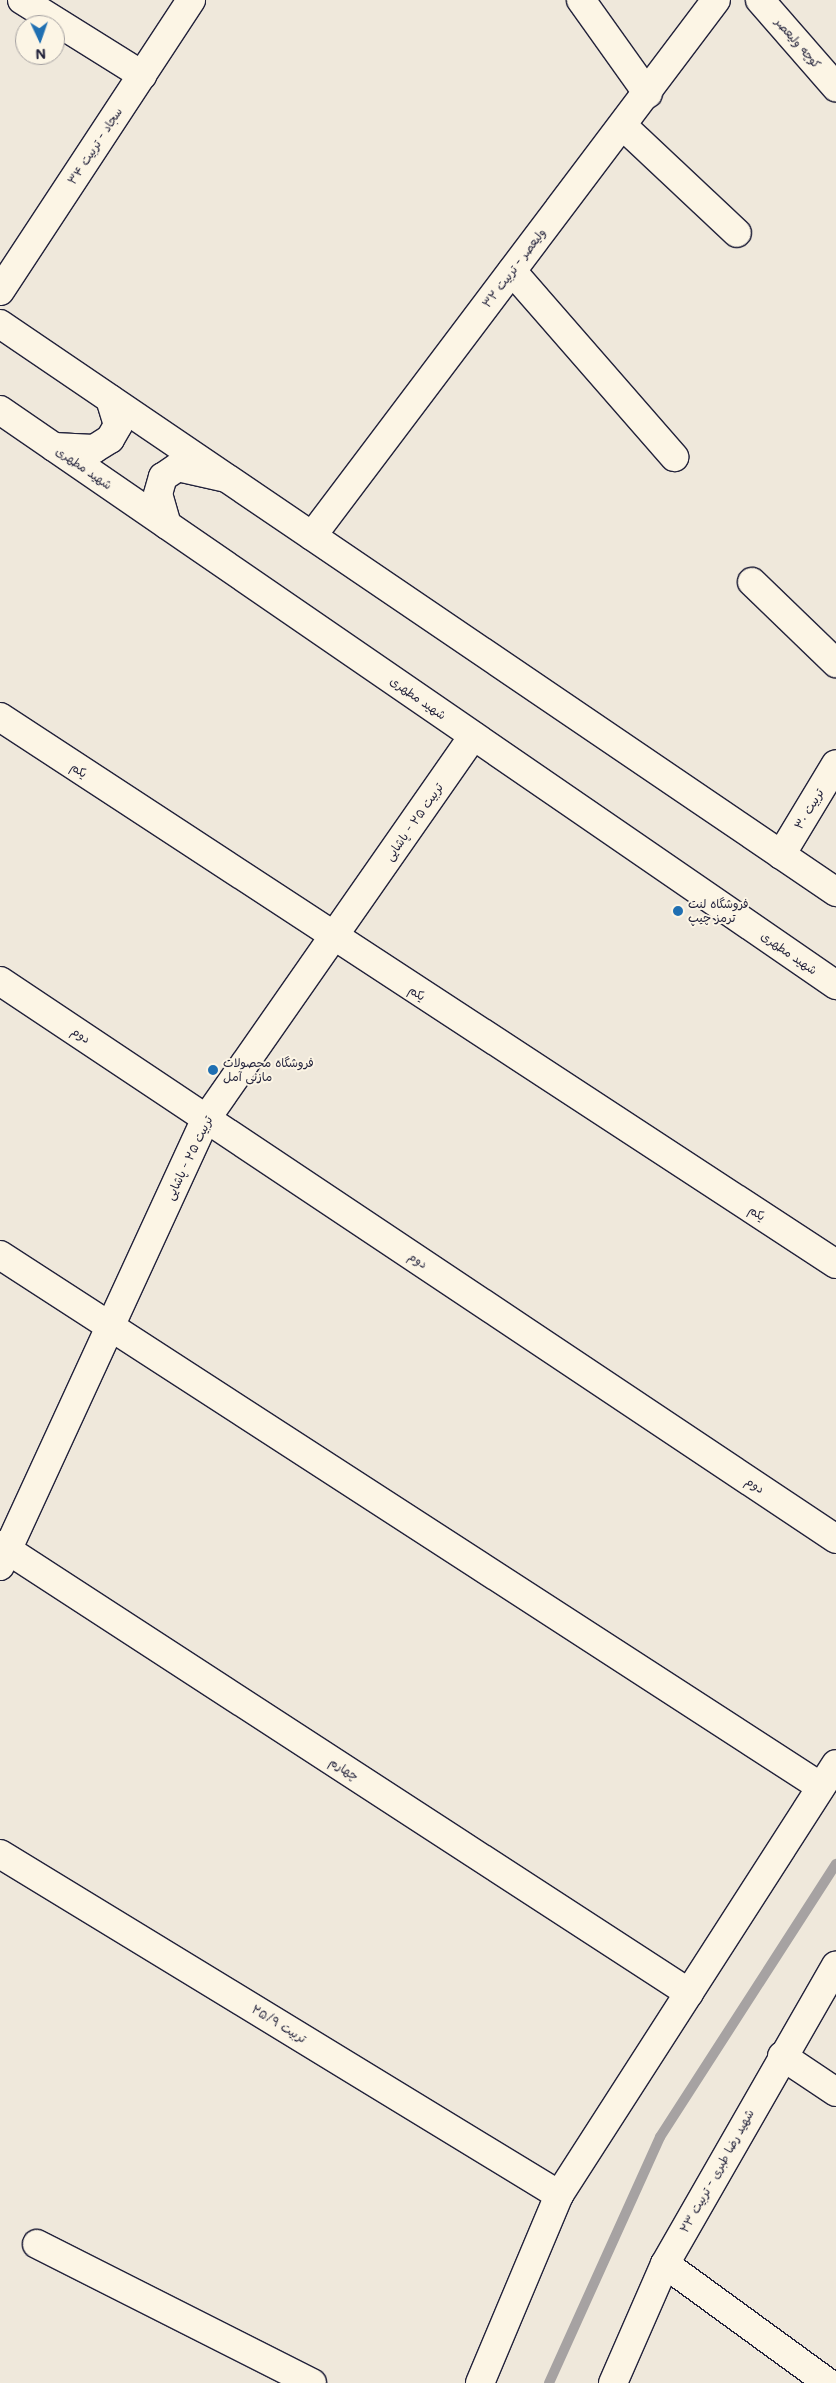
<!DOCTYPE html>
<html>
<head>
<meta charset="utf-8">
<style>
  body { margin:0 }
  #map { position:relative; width:836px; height:2383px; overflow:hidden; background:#efe8db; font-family:Mali,"Playpen Sans Arabic",sans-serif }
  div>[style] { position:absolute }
  .stream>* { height:10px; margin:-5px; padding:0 5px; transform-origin:5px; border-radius:5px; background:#a6a2a2 }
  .roads { filter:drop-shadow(1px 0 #22223b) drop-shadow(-1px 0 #22223b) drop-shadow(0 1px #22223b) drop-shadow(0 -1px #22223b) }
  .minor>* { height:28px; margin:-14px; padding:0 14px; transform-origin:14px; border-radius:14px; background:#fcf5e5 }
  .secondary>* { height:28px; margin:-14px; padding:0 14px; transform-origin:14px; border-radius:14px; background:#fcf5e5 }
  .primary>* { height:28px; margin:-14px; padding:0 14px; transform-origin:14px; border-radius:14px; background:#fcf5e5 }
  .trunk>* { height:28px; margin:-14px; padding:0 14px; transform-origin:14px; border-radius:14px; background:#fcf5e5 }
  .dots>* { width:14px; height:14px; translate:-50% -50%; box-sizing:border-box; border:2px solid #fcf5e5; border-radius:50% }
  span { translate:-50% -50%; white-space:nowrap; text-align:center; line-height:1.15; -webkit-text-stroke:4px #fcf5e5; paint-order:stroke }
  .street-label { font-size:12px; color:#22223b }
  .poi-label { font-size:12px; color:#22223b }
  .left { translate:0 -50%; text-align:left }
  .north { position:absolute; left:15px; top:15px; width:50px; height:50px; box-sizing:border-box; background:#fcf5e5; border:1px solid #a5a1a1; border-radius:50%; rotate:177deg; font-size:14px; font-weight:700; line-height:20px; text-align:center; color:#22223b }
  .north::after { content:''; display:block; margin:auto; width:18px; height:22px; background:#1f6fb2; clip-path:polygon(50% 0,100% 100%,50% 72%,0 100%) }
</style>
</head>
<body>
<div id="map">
  <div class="stream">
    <i style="left:549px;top:2383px;width:270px;rotate:-65.7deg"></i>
    <i style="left:660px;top:2137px;width:325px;rotate:-57.2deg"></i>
  </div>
  <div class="roads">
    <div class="minor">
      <i style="left:22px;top:0;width:142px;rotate:32deg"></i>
      <i style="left:581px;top:0;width:115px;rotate:54.5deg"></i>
      <i style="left:760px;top:0;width:116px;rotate:48.9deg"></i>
      <i style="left:623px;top:126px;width:156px;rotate:43.2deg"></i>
      <i style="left:512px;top:271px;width:247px;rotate:48.9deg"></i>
      <i style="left:0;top:291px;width:348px;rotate:-56.7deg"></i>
      <i style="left:312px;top:536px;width:671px;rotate:-52.99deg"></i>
      <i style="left:752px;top:582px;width:117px;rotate:44deg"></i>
      <i style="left:0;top:717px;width:999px;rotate:33.2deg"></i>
      <i style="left:781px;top:855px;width:106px;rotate:-58.9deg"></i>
      <i style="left:0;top:981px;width:1005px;rotate:33.72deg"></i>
      <i style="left:0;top:1255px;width:978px;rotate:32.94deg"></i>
      <i style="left:0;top:1545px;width:822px;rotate:33.03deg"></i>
      <i style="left:0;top:1566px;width:492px;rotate:-65.3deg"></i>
      <i style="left:206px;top:1119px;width:467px;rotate:-55.1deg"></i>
      <i style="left:0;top:1854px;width:655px;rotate:31.38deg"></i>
      <i style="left:782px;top:2056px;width:65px;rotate:33.7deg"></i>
      <i style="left:37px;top:2244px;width:308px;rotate:26.8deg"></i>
      <i style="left:665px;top:2264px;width:202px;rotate:36.1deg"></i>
      <i style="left:480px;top:2383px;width:204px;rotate:-67.2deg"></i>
      <i style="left:559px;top:2195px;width:512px;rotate:-57.27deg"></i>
    </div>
    <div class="secondary">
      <i style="left:613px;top:2383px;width:130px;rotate:-66.4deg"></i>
      <i style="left:665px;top:2264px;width:344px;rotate:-60.2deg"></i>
    </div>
    <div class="primary">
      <i style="left:0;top:324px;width:1011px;rotate:34.19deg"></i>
      <i style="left:0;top:410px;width:1015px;rotate:34.52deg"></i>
    </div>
    <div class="trunk">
      <i style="left:54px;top:447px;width:40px;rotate:2.9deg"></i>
      <i style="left:94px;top:449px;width:19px;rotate:-32deg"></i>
      <i style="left:110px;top:439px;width:16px;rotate:-60deg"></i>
      <i style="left:118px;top:425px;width:27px;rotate:-107deg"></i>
      <i style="left:167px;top:525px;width:32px;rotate:-106deg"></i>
      <i style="left:158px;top:494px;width:18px;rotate:-74deg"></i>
      <i style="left:163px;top:477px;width:18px;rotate:-34deg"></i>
      <i style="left:178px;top:467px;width:49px;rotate:12.9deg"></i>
    </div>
  </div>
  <div class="dots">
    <i style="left:678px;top:911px;background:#1f6fb2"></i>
    <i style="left:213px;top:1070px;background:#1f6fb2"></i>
  </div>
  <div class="street-label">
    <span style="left:798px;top:43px;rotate:49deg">کوچه ولیعصر</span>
    <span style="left:95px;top:146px;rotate:-57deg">سجاد - تربیت ۳۴</span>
    <span style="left:514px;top:268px;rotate:-53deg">ولیعصر - تربیت ۳۲</span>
    <span style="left:84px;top:468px;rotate:35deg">شهید مطهری</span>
    <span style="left:418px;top:698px;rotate:35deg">شهید مطهری</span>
    <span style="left:79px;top:770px;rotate:34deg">یکم</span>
    <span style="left:809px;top:809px;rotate:-59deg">تربیت ۳۰</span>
    <span style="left:414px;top:822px;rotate:-55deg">تربیت ۲۵ - پاشایی</span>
    <span style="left:789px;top:953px;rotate:35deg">شهید مطهری</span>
    <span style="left:417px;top:993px;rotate:33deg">یکم</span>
    <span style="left:81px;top:1035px;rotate:34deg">دوم</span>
    <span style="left:189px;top:1158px;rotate:-64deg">تربیت ۲۵ - پاشایی</span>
    <span style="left:757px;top:1213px;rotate:33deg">یکم</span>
    <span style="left:418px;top:1260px;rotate:34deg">دوم</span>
    <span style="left:755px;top:1485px;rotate:34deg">دوم</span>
    <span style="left:344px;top:1769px;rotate:33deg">چهارم</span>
    <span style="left:279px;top:2024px;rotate:31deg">تربیت ۲۵/۹</span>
    <span style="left:717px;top:2171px;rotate:-61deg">شهید رضا طبری - تربیت ۲۳</span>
  </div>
  <div class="poi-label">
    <span class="left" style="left:688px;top:911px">فروشگاه لنت<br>ترمز چیپ</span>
    <span class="left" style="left:223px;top:1070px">فروشگاه محصولات<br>مازنی آمل</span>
  </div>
  <div class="north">N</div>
</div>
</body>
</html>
